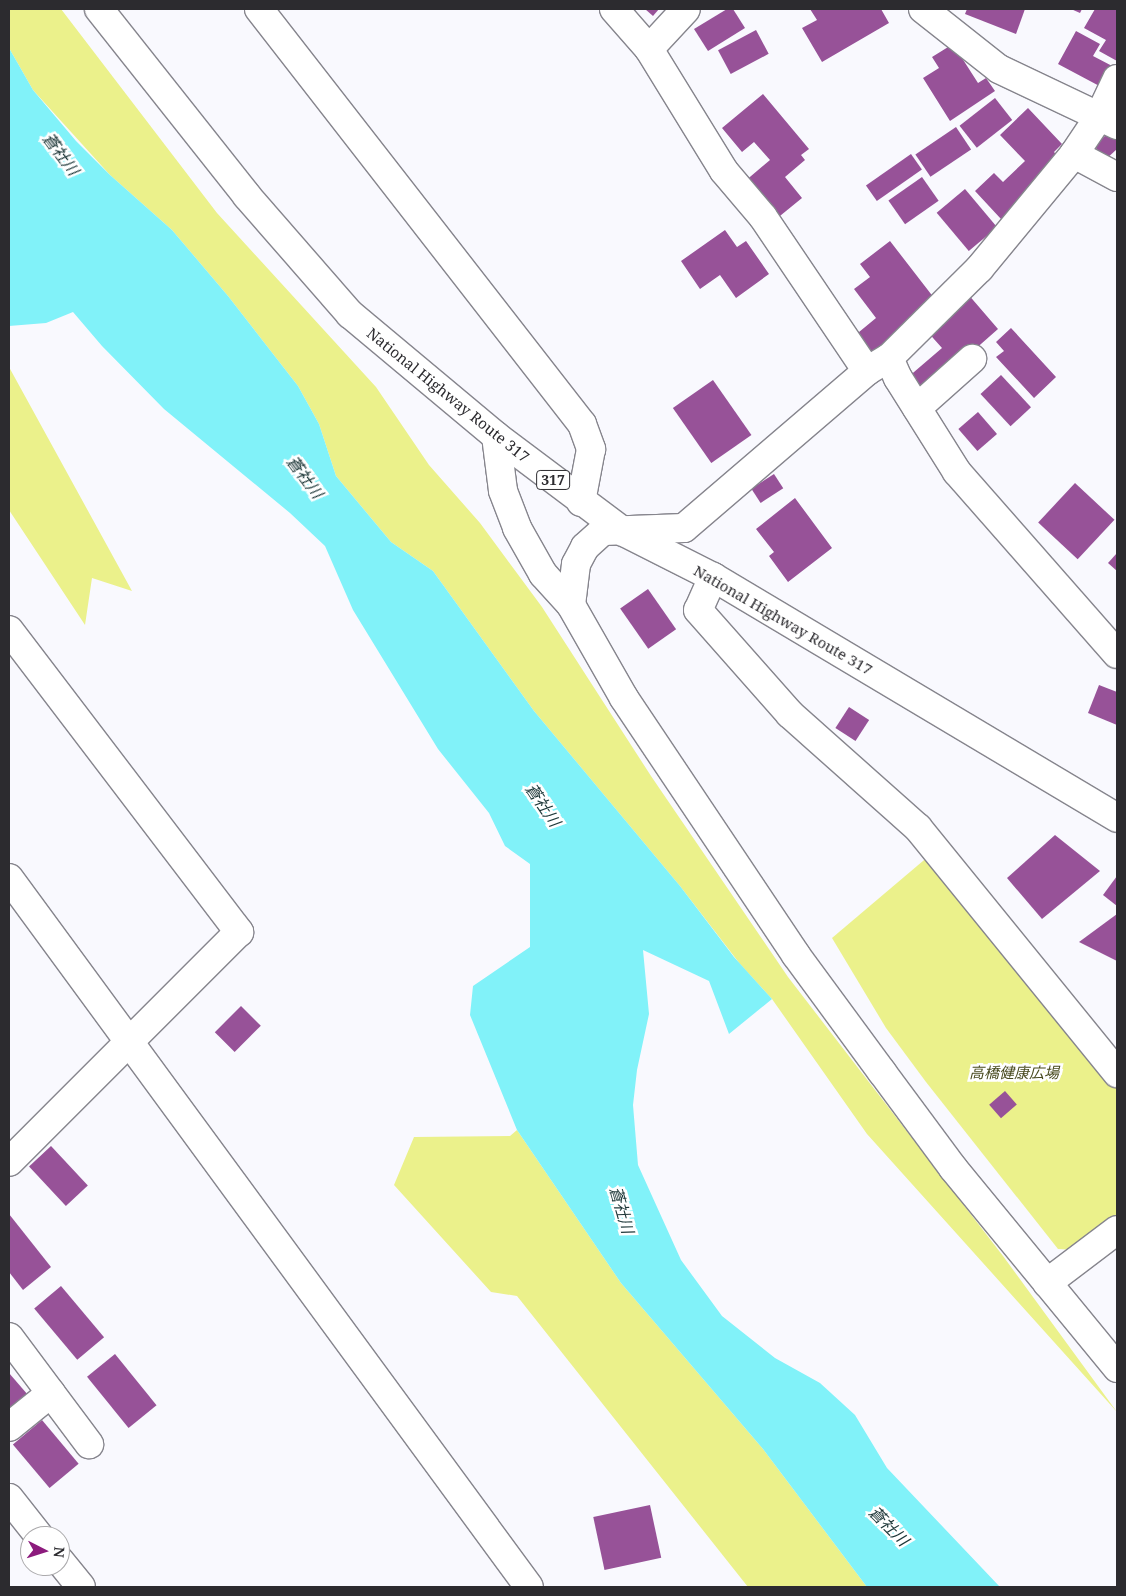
<!DOCTYPE html>
<html>
<head>
<meta charset="utf-8">
<style>
  body { margin:0 }
  #map { position:relative; width:1126px; height:1596px; overflow:hidden; background:#f9f9fe; font-family:"Noto Serif","Noto Sans JP",serif }
  div>[style] { position:absolute }
  .green>* { inset:0; background:#ebf18b }
  .water>* { inset:0; background:#81f2f9 }
  .building>* { inset:0; background:#975298; transform-origin:0 0 }
  .roads { filter:drop-shadow(1px 0 #86858d) drop-shadow(-1px 0 #86858d) drop-shadow(0 1px #86858d) drop-shadow(0 -1px #86858d) }
  .minor>* { height:28px; margin:-14px; padding:0 14px; transform-origin:14px; border-radius:14px; background:#fff }
  .highway>* { height:28px; margin:-14px; padding:0 14px; transform-origin:14px; border-radius:14px; background:#fff }
  span { translate:-50% -50%; white-space:nowrap; text-align:center; line-height:1.15; -webkit-text-stroke:5px #fff; paint-order:stroke }
  .shield-label span { padding:1px 4px; background:#fff; border:1px solid; border-radius:4px; -webkit-text-stroke-width:0 }
  .shield-label { font-size:14px; color:#2c2b2f; font-weight:700 }
  .street-label { font-size:15px; color:#2c2b2f }
  .park-label { font-size:15px; color:#484a1f; font-style:italic }
  .water-label { font-size:16px; color:#1c3637; font-style:italic }
  .frame { position:absolute; inset:0; border:10px solid #2c2b2f; pointer-events:none }
  .north { position:absolute; left:20px; top:1526px; width:50px; height:50px; box-sizing:border-box; background:#fff; border:1px solid #abaaac; border-radius:50%; rotate:95deg; font-size:14px; font-weight:700; line-height:20px; text-align:center; color:#2c2b2f }
  .north::after { content:''; display:block; margin:auto; width:18px; height:22px; background:#8c1b7d; clip-path:polygon(50% 0,100% 100%,50% 72%,0 100%) }
</style>
</head>
<body>
<div id="map">
  <div class="green">
    <i style="clip-path:polygon(9px 9px,61px 9px,217px 213px,376px 387px,429px 465px,480px 523px,542px 607px,651px 776px,788px 977px,1003px 1256px,1117px 1412px,867px 1134px,772px 999px,740px 964px,680px 886px,534px 711px,433px 571px,391px 542px,336px 476px,319px 424px,298px 386px,228px 296px,172px 230px,110px 175px,33px 90px,9px 48px)"></i>
    <i style="clip-path:polygon(9px 367px,132px 591px,92px 578px,85px 625px,9px 510px)"></i>
    <i style="clip-path:polygon(930px 855px,1117px 1084px,1117px 1217px,1077px 1250px,1058px 1249px,926px 1082px,886px 1028px,832px 938px)"></i>
    <i style="clip-path:polygon(517px 1130px,621px 1283px,763px 1449px,867px 1587px,748px 1587px,517px 1296px,491px 1292px,394px 1185px,414px 1137px,510px 1136px)"></i>
  </div>
  <div class="water">
    <i style="clip-path:polygon(9px 48px,33px 90px,76px 141px,110px 175px,172px 230px,228px 296px,298px 386px,319px 424px,336px 476px,391px 542px,433px 571px,534px 711px,680px 886px,734px 957px,772px 999px,729px 1034px,709px 981px,643px 950px,649px 1014px,637px 1070px,633px 1105px,638px 1165px,681px 1260px,722px 1316px,775px 1358px,820px 1383px,855px 1415px,887px 1468px,1000px 1587px,867px 1587px,763px 1449px,621px 1283px,517px 1130px,470px 1015px,473px 986px,530px 947px,530px 864px,505px 846px,489px 813px,438px 749px,353px 610px,325px 546px,290px 513px,164px 409px,102px 346px,73px 312px,46px 323px,9px 326px)"></i>
  </div>
  <div class="building">
    <i style="clip-path:polygon(645px 9px,659px 9px,653px 16px)"></i>
    <i style="clip-path:polygon(727px 9px,733px 9px,745px 28px,708px 51px,694px 29px)"></i>
    <i style="clip-path:polygon(810px 9px,881px 9px,889px 23px,822px 62px,802px 28px,817px 20px)"></i>
    <i style="clip-path:polygon(967px 9px,1025px 9px,1016px 34px,965px 14px)"></i>
    <i style="clip-path:polygon(1071px 9px,1082px 9px,1080px 13px)"></i>
    <i style="clip-path:polygon(1095px 9px,1117px 9px,1117px 61px,1099px 51px,1106px 40px,1084px 28px)"></i>
    <i style="left:756px;top:30px;width:27px;height:43px;rotate:62deg"></i>
    <i style="clip-path:polygon(1076px 31px,1100px 44px,1093px 56px,1116px 68px,1105px 89px,1058px 64px)"></i>
    <i style="clip-path:polygon(953px 44px,978px 83px,986px 78px,995px 91px,950px 121px,923px 78px,939px 68px,932px 57px)"></i>
    <i style="clip-path:polygon(763px 94px,809px 149px,801px 155px,805px 160px,785px 177px,802px 198px,775px 220px,744px 182px,770px 160px,754px 142px,742px 152px,722px 128px)"></i>
    <i style="left:995px;top:98px;width:28px;height:45px;rotate:52deg"></i>
    <i style="clip-path:polygon(1028px 108px,1062px 144px,1054px 152px,1062px 161px,1001px 219px,975px 191px,994px 173px,1003px 182px,1025px 161px,1000px 135px)"></i>
    <i style="left:956px;top:127px;width:27px;height:49px;rotate:56deg"></i>
    <i style="clip-path:polygon(1106px 135px,1117px 140px,1117px 149px,1104px 161px,1094px 145px)"></i>
    <i style="left:911px;top:154px;width:19px;height:55px;rotate:55deg"></i>
    <i style="left:922px;top:177px;width:29px;height:41px;rotate:55deg"></i>
    <i style="left:965px;top:189px;width:50px;height:37px;rotate:50deg"></i>
    <i style="clip-path:polygon(725px 230px,737px 247px,746px 241px,769px 274px,736px 298px,720px 275px,700px 289px,681px 261px)"></i>
    <i style="clip-path:polygon(890px 241px,941px 307px,872px 361px,853px 337px,876px 318px,854px 289px,870px 277px,860px 264px)"></i>
    <i style="clip-path:polygon(967px 293px,998px 329px,922px 396px,907px 378px,942px 348px,925px 329px)"></i>
    <i style="clip-path:polygon(1011px 328px,1056px 377px,1034px 398px,996px 357px,1004px 351px,996px 342px)"></i>
    <i style="left:1001px;top:375px;width:44px;height:28px;rotate:47deg"></i>
    <i style="left:713px;top:380px;width:67px;height:49px;rotate:55deg"></i>
    <i style="left:978px;top:412px;width:29px;height:26px;rotate:49deg"></i>
    <i style="left:774px;top:474px;width:17px;height:27px;rotate:57deg"></i>
    <i style="left:1075px;top:483px;width:54px;height:54px;rotate:43deg"></i>
    <i style="clip-path:polygon(795px 498px,832px 548px,788px 582px,769px 556px,774px 552px,756px 529px)"></i>
    <i style="clip-path:polygon(1117px 553px,1117px 571px,1108px 563px)"></i>
    <i style="left:648px;top:589px;width:49px;height:34px;rotate:55deg"></i>
    <i style="clip-path:polygon(1099px 685px,1117px 692px,1117px 725px,1088px 713px)"></i>
    <i style="left:849px;top:707px;width:24px;height:25px;rotate:33deg"></i>
    <i style="clip-path:polygon(1055px 835px,1100px 871px,1042px 919px,1007px 878px)"></i>
    <i style="clip-path:polygon(1117px 876px,1117px 906px,1103px 895px)"></i>
    <i style="clip-path:polygon(1117px 914px,1117px 961px,1079px 942px)"></i>
    <i style="left:241px;top:1006px;width:28px;height:37px;rotate:45deg"></i>
    <i style="left:1005px;top:1091px;width:18px;height:21px;rotate:49deg"></i>
    <i style="left:51px;top:1146px;width:54px;height:30px;rotate:47deg"></i>
    <i style="clip-path:polygon(9px 1214px,51px 1267px,23px 1290px,9px 1272px)"></i>
    <i style="left:61px;top:1286px;width:67px;height:35px;rotate:50deg"></i>
    <i style="left:115px;top:1354px;width:66px;height:36px;rotate:51deg"></i>
    <i style="clip-path:polygon(9px 1373px,28px 1395px,9px 1411px)"></i>
    <i style="left:42px;top:1420px;width:57px;height:38px;rotate:50deg"></i>
    <i style="left:650px;top:1505px;width:54px;height:58px;rotate:78deg"></i>
  </div>
  <div class="roads">
    <div class="minor">
      <i style="left:259px;top:9px;width:526px;rotate:52.11deg"></i>
      <i style="left:582px;top:424px;width:27px;rotate:70deg"></i>
      <i style="left:591px;top:449px;width:54px;rotate:100.7deg"></i>
      <i style="left:614px;top:9px;width:53px;rotate:48.8deg"></i>
      <i style="left:649px;top:49px;width:143px;rotate:58.4deg"></i>
      <i style="left:724px;top:171px;width:60px;rotate:49.7deg"></i>
      <i style="left:763px;top:217px;width:186px;rotate:56deg"></i>
      <i style="left:923px;top:9px;width:97px;rotate:38.3deg"></i>
      <i style="left:999px;top:69px;width:131px;rotate:25.4deg"></i>
      <i style="left:649px;top:49px;width:54px;rotate:-47.2deg"></i>
      <i style="left:1074px;top:154px;width:49px;rotate:28.1deg"></i>
      <i style="left:889px;top:358px;width:22px;rotate:66deg"></i>
      <i style="left:898px;top:378px;width:111px;rotate:57.9deg"></i>
      <i style="left:957px;top:472px;width:242px;rotate:48.7deg"></i>
      <i style="left:917px;top:408px;width:74px;rotate:-41.7deg"></i>
      <i style="left:496px;top:436px;width:55px;rotate:82.7deg"></i>
      <i style="left:503px;top:491px;width:40px;rotate:69deg"></i>
      <i style="left:517px;top:528px;width:53px;rotate:60.5deg"></i>
      <i style="left:543px;top:574px;width:42px;rotate:47.9deg"></i>
      <i style="left:571px;top:605px;width:107px;rotate:60.3deg"></i>
      <i style="left:624px;top:698px;width:309px;rotate:56.2deg"></i>
      <i style="left:796px;top:955px;width:145px;rotate:53.7deg"></i>
      <i style="left:882px;top:1072px;width:119px;rotate:53.5deg"></i>
      <i style="left:953px;top:1168px;width:259px;rotate:50.6deg"></i>
      <i style="left:713px;top:577px;width:36px;rotate:114deg"></i>
      <i style="left:698px;top:610px;width:139px;rotate:48.5deg"></i>
      <i style="left:790px;top:714px;width:171px;rotate:41.7deg"></i>
      <i style="left:918px;top:828px;width:316px;rotate:50.9deg"></i>
      <i style="left:571px;top:605px;width:41px;rotate:-83deg"></i>
      <i style="left:576px;top:564px;width:19px;rotate:-62deg"></i>
      <i style="left:585px;top:547px;width:24px;rotate:-42deg"></i>
      <i style="left:603px;top:531px;width:81px;rotate:-2.1deg"></i>
      <i style="left:684px;top:528px;width:241px;rotate:-40.6deg"></i>
      <i style="left:867px;top:371px;width:26px;rotate:-31deg"></i>
      <i style="left:889px;top:358px;width:127px;rotate:-44.7deg"></i>
      <i style="left:979px;top:269px;width:149px;rotate:-50.4deg"></i>
      <i style="left:1074px;top:154px;width:45px;rotate:-56deg"></i>
      <i style="left:1099px;top:117px;width:42px;rotate:-64.7deg"></i>
      <i style="left:9px;top:630px;width:380px;rotate:52.7deg"></i>
      <i style="left:239px;top:932px;width:325px;rotate:135deg"></i>
      <i style="left:9px;top:878px;width:879px;rotate:53.74deg"></i>
      <i style="left:1047px;top:1283px;width:88px;rotate:-37.1deg"></i>
      <i style="left:9px;top:1337px;width:134px;rotate:53.2deg"></i>
      <i style="left:9px;top:1427px;width:54px;rotate:-39deg"></i>
      <i style="left:9px;top:1498px;width:48px;rotate:51.7deg"></i>
      <i style="left:60px;top:1561px;width:33px;rotate:51deg"></i>
    </div>
    <div class="highway">
      <i style="left:99px;top:9px;width:238px;rotate:51.6deg"></i>
      <i style="left:247px;top:196px;width:157px;rotate:48.9deg"></i>
      <i style="left:350px;top:314px;width:190px;rotate:39.9deg"></i>
      <i style="left:496px;top:436px;width:160px;rotate:36.9deg"></i>
      <i style="left:624px;top:532px;width:100px;rotate:26.8deg"></i>
      <i style="left:713px;top:577px;width:470px;rotate:30.8deg"></i>
    </div>
  </div>
  <div class="shield-label">
    <span style="left:553px;top:480px">317</span>
  </div>
  <div class="street-label">
    <span style="left:448px;top:395px;rotate:39deg">National Highway Route 317</span>
    <span style="left:783px;top:620px;rotate:30deg">National Highway Route 317</span>
  </div>
  <div class="park-label">
    <span style="left:1014px;top:1073px">高橋健康広場</span>
  </div>
  <div class="water-label">
    <span style="left:61px;top:154px;rotate:53deg">蒼社川</span>
    <span style="left:305px;top:477px;rotate:53deg">蒼社川</span>
    <span style="left:543px;top:805px;rotate:56deg">蒼社川</span>
    <span style="left:622px;top:1210px;rotate:74deg">蒼社川</span>
    <span style="left:889px;top:1526px;rotate:45deg">蒼社川</span>
  </div>
  <div class="frame"></div>
  <div class="north">N</div>
</div>
</body>
</html>
